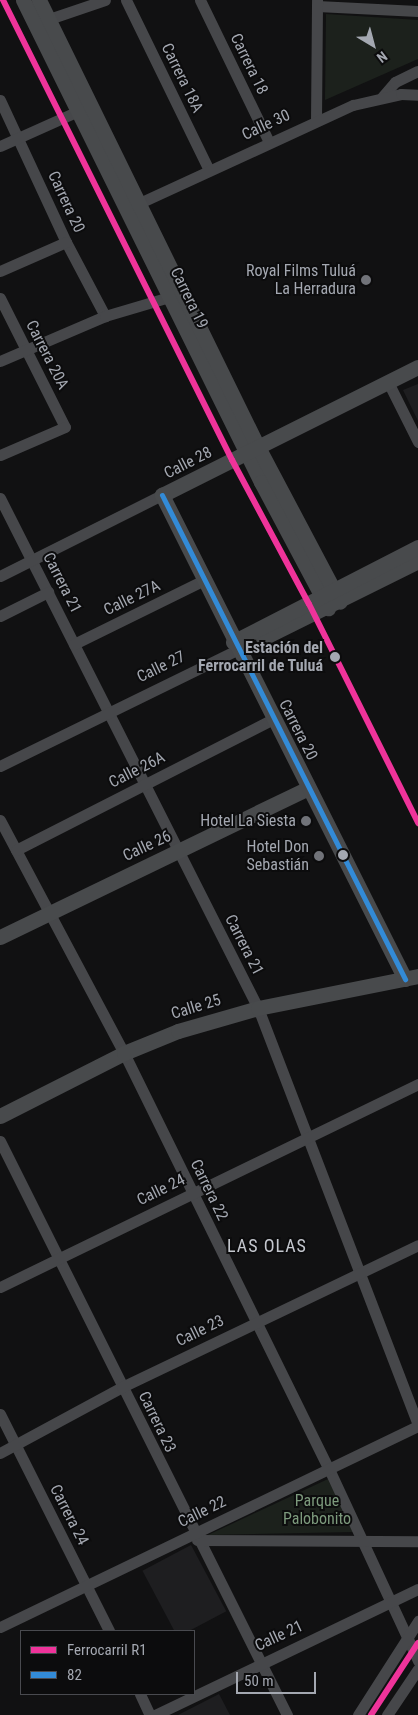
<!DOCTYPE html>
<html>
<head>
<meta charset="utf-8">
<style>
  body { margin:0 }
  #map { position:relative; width:418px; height:1715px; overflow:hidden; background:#111112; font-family:"Roboto Condensed",sans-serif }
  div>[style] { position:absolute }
  .built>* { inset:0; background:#1e1e20; transform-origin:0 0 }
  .green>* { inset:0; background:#1c211c }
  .minor>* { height:11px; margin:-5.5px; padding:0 5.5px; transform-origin:5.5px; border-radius:5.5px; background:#46474a }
  .major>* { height:15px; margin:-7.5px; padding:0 7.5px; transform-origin:7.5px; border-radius:7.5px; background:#484a4c }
  .bus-1>* { height:5px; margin:-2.5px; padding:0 2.5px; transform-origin:2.5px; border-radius:2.5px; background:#338bd7 }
  .rail-1>* { height:6px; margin:-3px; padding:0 3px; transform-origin:3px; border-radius:3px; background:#ef339a }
  .dots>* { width:14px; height:14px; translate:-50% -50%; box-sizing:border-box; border:2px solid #0c0c0d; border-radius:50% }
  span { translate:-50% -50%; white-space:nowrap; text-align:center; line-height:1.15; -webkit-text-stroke:4px #0c0c0d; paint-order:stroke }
  .street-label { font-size:16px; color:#a4a8b1 }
  .poi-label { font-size:16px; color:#a4a8b1 }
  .right { translate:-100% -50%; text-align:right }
  .stop-label { font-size:16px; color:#a4a8b1; font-weight:700 }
  .park-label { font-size:16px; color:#7d9a7d }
  .neighbourhood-label { font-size:18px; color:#c4c7ce; letter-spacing:1px }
  .legend { position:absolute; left:20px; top:1630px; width:175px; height:65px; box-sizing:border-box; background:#0c0c0d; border:1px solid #494a4f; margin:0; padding:6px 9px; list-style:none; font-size:15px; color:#a4a8b1 }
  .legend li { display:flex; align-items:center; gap:10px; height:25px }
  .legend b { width:25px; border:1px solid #494a4f }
  .north { position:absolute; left:348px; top:20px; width:50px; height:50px; -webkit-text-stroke:4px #0c0c0d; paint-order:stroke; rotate:143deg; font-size:14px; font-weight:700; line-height:20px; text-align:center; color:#a4a8b1 }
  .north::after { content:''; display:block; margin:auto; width:18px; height:22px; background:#a4a8b1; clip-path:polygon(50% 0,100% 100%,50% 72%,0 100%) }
  .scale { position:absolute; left:236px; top:1672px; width:80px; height:22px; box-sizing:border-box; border:2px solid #a4a8b1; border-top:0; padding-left:6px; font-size:15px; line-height:18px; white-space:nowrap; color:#a4a8b1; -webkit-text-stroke:4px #0c0c0d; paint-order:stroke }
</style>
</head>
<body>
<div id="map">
  <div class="built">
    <i style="clip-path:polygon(418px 384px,418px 421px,403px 390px)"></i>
    <i style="left:191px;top:1545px;width:75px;height:55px;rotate:62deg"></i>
    <i style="clip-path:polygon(219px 1694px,230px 1715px,178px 1715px)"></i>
  </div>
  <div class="green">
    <i style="clip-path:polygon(326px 14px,418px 20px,418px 59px,325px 100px)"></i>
    <i style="clip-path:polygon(328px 1479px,354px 1532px,208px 1535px)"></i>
  </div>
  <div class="minor">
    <i style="left:126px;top:0;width:189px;rotate:64deg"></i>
    <i style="left:200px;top:0;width:158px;rotate:64.1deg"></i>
    <i style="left:317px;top:6px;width:101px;rotate:2.8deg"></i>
    <i style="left:49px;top:19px;width:59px;rotate:-18.7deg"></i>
    <i style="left:382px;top:97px;width:20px;rotate:-49deg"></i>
    <i style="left:395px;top:82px;width:25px;rotate:-26deg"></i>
    <i style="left:0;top:100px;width:157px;rotate:65.1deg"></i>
    <i style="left:66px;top:242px;width:84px;rotate:62.2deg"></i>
    <i style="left:316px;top:120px;width:120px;rotate:-89.5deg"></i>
    <i style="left:0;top:146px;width:93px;rotate:-24.1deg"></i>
    <i style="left:133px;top:206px;width:242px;rotate:-24.7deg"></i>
    <i style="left:353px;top:105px;width:49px;rotate:-12.9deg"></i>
    <i style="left:401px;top:94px;width:17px;rotate:3deg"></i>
    <i style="left:0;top:271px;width:72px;rotate:-23.7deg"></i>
    <i style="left:0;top:298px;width:144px;rotate:63.3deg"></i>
    <i style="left:65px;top:427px;width:71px;rotate:156.7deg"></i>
    <i style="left:0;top:361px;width:114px;rotate:-23.2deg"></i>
    <i style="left:105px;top:316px;width:67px;rotate:-16.5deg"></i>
    <i style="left:388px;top:382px;width:67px;rotate:63.4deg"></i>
    <i style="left:0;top:498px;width:572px;rotate:63.17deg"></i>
    <i style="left:258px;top:1008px;width:446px;rotate:69deg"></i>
    <i style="left:0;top:576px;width:181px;rotate:-26.6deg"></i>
    <i style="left:0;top:616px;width:54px;rotate:-26.6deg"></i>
    <i style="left:74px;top:644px;width:145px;rotate:-26.2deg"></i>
    <i style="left:0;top:766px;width:264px;rotate:-26.1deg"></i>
    <i style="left:0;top:820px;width:264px;rotate:62deg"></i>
    <i style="left:124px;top:1053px;width:464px;rotate:63.8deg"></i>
    <i style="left:329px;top:1469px;width:212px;rotate:65.1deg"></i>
    <i style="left:16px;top:850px;width:288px;rotate:-27deg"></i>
    <i style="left:0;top:1141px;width:642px;rotate:63.43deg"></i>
    <i style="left:0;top:1287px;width:465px;rotate:-25.9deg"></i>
    <i style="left:0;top:1414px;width:243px;rotate:63.3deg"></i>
    <i style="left:0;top:1453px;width:139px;rotate:-28.4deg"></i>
    <i style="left:122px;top:1387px;width:328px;rotate:-25.6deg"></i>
    <i style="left:197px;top:1540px;width:221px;rotate:0.3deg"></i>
    <i style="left:0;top:1627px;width:464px;rotate:-25.7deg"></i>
    <i style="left:140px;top:1694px;width:23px;rotate:65deg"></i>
    <i style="left:155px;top:1715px;width:292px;rotate:-25.6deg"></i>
    <i style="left:358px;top:1715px;width:112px;rotate:-57.4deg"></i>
    <i style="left:387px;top:1715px;width:55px;rotate:-56deg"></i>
  </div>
  <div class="major">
    <i style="left:23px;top:0;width:538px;rotate:63.72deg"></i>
    <i style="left:261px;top:482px;width:143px;rotate:62deg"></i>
    <i style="left:39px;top:0;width:498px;rotate:63.9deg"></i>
    <i style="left:258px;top:447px;width:175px;rotate:62.1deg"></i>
    <i style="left:263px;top:638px;width:173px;rotate:-26.4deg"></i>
    <i style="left:233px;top:642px;width:208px;rotate:-27.2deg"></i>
    <i style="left:0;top:937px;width:342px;rotate:-25.8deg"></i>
    <i style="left:405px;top:979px;width:542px;rotate:-116.66deg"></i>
    <i style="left:162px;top:495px;width:286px;rotate:-26.6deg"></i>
    <i style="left:0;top:1116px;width:139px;rotate:-26.9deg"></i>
    <i style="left:124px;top:1053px;width:58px;rotate:-22.2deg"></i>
    <i style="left:178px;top:1031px;width:83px;rotate:-16deg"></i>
    <i style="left:258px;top:1008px;width:163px;rotate:-11.3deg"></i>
  </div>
  <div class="bus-1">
    <i style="left:162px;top:495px;width:542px;rotate:63.34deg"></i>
  </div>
  <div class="rail-1">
    <i style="left:3px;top:0;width:514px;rotate:63.53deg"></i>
    <i style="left:232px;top:460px;width:163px;rotate:61.9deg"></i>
    <i style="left:309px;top:604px;width:245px;rotate:63.5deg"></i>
    <i style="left:371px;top:1715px;width:86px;rotate:-56.9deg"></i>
  </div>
  <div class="dots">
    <i style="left:366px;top:280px;background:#717379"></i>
    <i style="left:335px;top:657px;background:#a4a8b1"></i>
    <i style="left:306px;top:821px;background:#717379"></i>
    <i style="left:343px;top:855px;background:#a4a8b1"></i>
    <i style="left:319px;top:856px;background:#717379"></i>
  </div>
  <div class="street-label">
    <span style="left:249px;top:64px;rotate:64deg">Carrera 18</span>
    <span style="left:182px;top:78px;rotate:64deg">Carrera 18A</span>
    <span style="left:266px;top:125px;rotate:-25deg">Calle 30</span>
    <span style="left:66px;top:202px;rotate:65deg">Carrera 20</span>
    <span style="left:189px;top:298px;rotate:64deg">Carrera 19</span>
    <span style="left:47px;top:355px;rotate:63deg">Carrera 20A</span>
    <span style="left:188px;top:463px;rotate:-27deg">Calle 28</span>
    <span style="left:62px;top:583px;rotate:63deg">Carrera 21</span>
    <span style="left:132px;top:598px;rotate:-26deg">Calle 27A</span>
    <span style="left:161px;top:667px;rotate:-26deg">Calle 27</span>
    <span style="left:298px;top:730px;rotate:63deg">Carrera 20</span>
    <span style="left:137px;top:770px;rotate:-27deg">Calle 26A</span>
    <span style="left:147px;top:846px;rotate:-25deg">Calle 26</span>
    <span style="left:244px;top:945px;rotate:63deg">Carrera 21</span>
    <span style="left:196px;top:1007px;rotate:-17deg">Calle 25</span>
    <span style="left:161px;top:1190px;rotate:-26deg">Calle 24</span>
    <span style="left:209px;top:1190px;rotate:64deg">Carrera 22</span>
    <span style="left:200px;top:1331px;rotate:-26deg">Calle 23</span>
    <span style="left:157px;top:1422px;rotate:64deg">Carrera 23</span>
    <span style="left:202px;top:1512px;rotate:-26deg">Calle 22</span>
    <span style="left:69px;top:1515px;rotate:63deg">Carrera 24</span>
    <span style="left:279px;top:1636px;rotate:-25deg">Calle 21</span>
  </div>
  <div class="poi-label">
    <span class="right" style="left:356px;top:280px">Royal Films Tuluá<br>La Herradura</span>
    <span class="right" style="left:296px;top:821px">Hotel La Siesta</span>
    <span class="right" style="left:309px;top:856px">Hotel Don<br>Sebastián</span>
  </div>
  <div class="stop-label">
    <span class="right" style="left:323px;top:657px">Estación del<br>Ferrocarril de Tuluá</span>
  </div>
  <div class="park-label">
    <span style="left:317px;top:1510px">Parque<br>Palobonito</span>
  </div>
  <div class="neighbourhood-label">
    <span style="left:267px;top:1246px">LAS OLAS</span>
  </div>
  <ul class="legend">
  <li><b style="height:6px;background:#ef339a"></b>Ferrocarril R1</li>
  <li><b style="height:6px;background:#338bd7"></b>82</li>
  </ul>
  <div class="north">N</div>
  <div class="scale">50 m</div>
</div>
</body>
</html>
